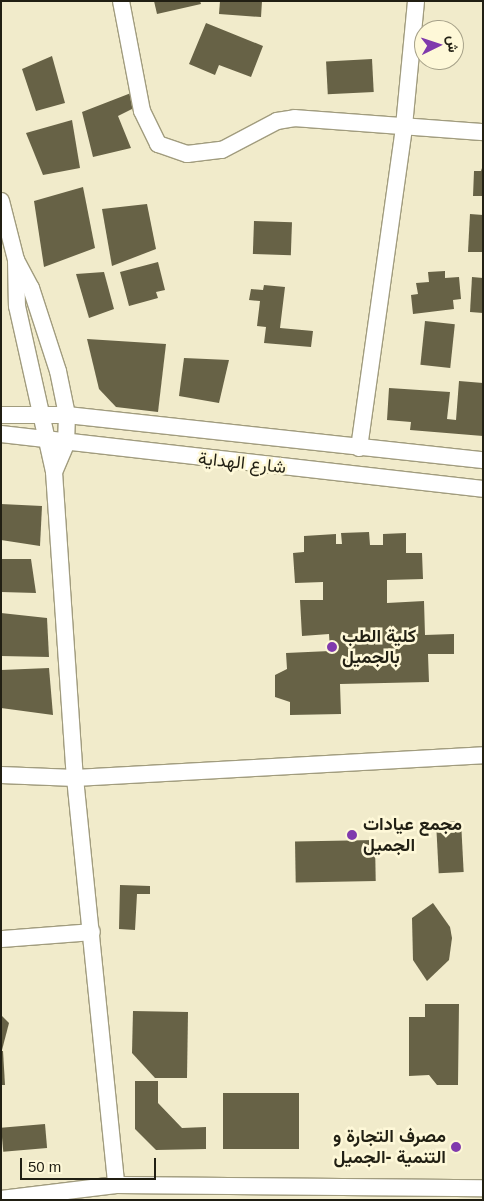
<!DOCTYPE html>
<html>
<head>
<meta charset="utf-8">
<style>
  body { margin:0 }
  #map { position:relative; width:484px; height:1201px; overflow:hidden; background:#f1ebcb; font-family:Arial,Vazirmatn,sans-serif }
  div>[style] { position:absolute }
  .building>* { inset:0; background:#676246; transform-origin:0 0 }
  .roads { filter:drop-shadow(1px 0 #a19c7e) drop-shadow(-1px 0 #a19c7e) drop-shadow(0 1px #a19c7e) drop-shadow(0 -1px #a19c7e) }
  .street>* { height:16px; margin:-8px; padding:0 8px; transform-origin:8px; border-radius:8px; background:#fff }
  .dots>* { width:14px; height:14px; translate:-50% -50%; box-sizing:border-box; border:2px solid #fef8d8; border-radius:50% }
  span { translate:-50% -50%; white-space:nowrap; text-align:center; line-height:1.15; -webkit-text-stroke:5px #fef8d8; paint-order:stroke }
  .street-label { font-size:18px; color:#211f13 }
  .poi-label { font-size:18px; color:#211f13; font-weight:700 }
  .left { translate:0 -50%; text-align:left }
  .right { translate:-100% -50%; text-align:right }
  .frame { position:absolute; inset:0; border:2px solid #211f13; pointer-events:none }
  .north { position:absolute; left:414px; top:20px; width:50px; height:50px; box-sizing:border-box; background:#fef8d8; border:1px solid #a6a189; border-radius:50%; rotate:86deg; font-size:14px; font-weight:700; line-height:20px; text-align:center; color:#211f13 }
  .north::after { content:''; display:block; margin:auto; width:18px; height:22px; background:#803aad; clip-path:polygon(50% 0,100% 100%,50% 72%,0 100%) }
  .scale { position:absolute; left:20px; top:1158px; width:136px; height:22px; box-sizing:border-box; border:2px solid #211f13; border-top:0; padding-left:6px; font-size:15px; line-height:18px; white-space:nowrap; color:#211f13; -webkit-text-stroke:4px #fef8d8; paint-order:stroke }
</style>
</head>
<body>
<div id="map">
  <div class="building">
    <i style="clip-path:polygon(154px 1px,200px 1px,201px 4px,157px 14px)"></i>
    <i style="clip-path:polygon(220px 1px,262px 1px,261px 17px,219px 14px)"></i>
    <i style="clip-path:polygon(206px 23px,263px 46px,251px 77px,219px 65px,215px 75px,189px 64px)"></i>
    <i style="clip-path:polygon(52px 56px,65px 103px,36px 111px,22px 69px)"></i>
    <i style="left:372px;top:59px;width:33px;height:46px;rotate:87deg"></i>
    <i style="clip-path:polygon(131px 93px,134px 108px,118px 116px,131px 148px,93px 157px,82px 112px)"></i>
    <i style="clip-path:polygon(72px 120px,80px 168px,43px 175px,26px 133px)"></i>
    <i style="clip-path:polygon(483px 165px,483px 196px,473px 196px,474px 171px,481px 171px)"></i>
    <i style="clip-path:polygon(83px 187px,95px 248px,44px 267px,34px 201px)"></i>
    <i style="clip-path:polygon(147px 204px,156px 249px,112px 266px,102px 209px)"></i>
    <i style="clip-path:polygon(470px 214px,483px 215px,483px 252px,468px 252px)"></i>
    <i style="left:254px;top:221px;width:38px;height:33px;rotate:2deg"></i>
    <i style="clip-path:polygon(158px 262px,165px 290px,156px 292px,158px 298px,129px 306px,120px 272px)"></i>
    <i style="clip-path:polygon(445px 271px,445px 278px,459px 277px,461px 299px,453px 300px,454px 309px,413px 314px,411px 295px,418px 294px,416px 283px,429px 282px,428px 272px)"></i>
    <i style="clip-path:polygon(104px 272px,114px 309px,89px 318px,76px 274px)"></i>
    <i style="clip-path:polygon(472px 277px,483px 278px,483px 313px,470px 312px)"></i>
    <i style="clip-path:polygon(264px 285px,285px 287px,280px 328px,313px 331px,311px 347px,264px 343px,266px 327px,257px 326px,260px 301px,249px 300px,251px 289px,263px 290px)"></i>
    <i style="left:425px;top:321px;width:30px;height:44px;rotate:6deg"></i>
    <i style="clip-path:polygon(87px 339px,166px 344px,158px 412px,116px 407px,99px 389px)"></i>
    <i style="clip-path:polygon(184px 358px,229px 360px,219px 403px,179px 396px)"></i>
    <i style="clip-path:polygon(459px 381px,483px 383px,483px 436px,410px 430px,411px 422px,387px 420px,389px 388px,450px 392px,447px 419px,456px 420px)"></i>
    <i style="clip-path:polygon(1px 504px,42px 506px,40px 546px,1px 540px)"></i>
    <i style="clip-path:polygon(369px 532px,370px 545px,383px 545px,383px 534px,406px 533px,406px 553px,422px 553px,423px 579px,387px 580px,387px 603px,424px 601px,425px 635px,454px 634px,454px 654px,428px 654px,429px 682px,340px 684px,341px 714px,290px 715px,290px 702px,275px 697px,275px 675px,287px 669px,286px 653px,330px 651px,329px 634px,302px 636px,300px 600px,323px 600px,323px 582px,295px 583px,293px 553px,304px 552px,304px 536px,336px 534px,336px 544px,342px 544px,341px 533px)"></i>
    <i style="clip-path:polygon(1px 559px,31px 559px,36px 593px,1px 592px)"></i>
    <i style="clip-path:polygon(1px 613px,47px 618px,49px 657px,1px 656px)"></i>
    <i style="clip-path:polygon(49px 668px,53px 715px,1px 708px,1px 670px)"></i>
    <i style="left:461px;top:821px;width:51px;height:25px;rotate:87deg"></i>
    <i style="left:375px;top:840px;width:41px;height:80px;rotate:89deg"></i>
    <i style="clip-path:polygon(120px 885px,150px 886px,150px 894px,137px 894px,135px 930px,119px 929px)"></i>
    <i style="clip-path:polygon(433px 903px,450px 927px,452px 938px,449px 960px,427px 981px,413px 960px,412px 918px)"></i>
    <i style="clip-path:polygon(425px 1004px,459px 1004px,458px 1085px,437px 1085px,429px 1075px,409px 1076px,409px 1017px,425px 1017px)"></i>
    <i style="clip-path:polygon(133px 1011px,188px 1012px,187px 1078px,155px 1078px,132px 1053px)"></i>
    <i style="clip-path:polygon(1px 1015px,9px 1023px,2px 1050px,1px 1050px)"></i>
    <i style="clip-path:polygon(1px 1051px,3px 1051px,5px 1085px,1px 1085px)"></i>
    <i style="clip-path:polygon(135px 1081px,158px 1081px,158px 1103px,182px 1128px,206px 1127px,206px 1149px,156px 1150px,135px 1129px)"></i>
    <i style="left:223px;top:1093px;width:76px;height:56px"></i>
    <i style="left:45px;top:1124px;width:24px;height:44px;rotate:85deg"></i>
  </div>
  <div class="roads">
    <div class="street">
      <i style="left:121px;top:1px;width:112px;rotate:79.2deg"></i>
      <i style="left:142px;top:111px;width:37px;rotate:64deg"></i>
      <i style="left:158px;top:144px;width:31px;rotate:19deg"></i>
      <i style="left:187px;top:154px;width:35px;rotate:-7deg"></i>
      <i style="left:222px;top:150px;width:62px;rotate:-27.8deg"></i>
      <i style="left:277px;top:121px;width:18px;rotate:-9deg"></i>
      <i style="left:295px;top:118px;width:189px;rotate:4.3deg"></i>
      <i style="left:1px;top:201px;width:61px;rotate:75.7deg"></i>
      <i style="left:16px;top:260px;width:32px;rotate:62deg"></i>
      <i style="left:31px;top:288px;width:87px;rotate:72deg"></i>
      <i style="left:58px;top:371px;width:45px;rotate:78.4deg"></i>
      <i style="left:67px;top:415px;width:29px;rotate:92deg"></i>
      <i style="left:66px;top:444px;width:30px;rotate:113deg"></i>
      <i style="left:16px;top:260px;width:46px;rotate:88.8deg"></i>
      <i style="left:17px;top:306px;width:170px;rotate:77.4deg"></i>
      <i style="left:54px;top:472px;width:307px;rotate:86.1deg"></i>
      <i style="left:75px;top:778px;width:409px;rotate:84.2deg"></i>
      <i style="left:1px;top:415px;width:66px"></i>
      <i style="left:67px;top:415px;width:418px;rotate:6.2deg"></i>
      <i style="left:1px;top:434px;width:485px;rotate:6.5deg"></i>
      <i style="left:359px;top:448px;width:325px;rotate:-82deg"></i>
      <i style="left:404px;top:126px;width:126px;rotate:-84.5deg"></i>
      <i style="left:1px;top:775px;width:74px;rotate:2.3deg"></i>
      <i style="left:75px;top:778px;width:409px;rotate:-3.2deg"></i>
      <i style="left:1px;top:939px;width:91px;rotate:-4.4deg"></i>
      <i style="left:1px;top:1199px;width:116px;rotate:-6.9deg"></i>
      <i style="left:116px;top:1185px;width:367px;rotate:0.5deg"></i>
    </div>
  </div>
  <div class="dots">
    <i style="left:332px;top:647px;background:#803aad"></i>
    <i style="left:352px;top:835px;background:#803aad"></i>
    <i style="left:456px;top:1147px;background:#803aad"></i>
  </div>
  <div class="street-label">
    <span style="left:242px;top:463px;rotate:6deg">شارع الهداية</span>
  </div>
  <div class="poi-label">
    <span class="left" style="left:342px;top:647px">كلية الطب<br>بالجميل</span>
    <span class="left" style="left:363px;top:835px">مجمع عيادات<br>الجميل</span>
    <span class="right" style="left:446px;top:1147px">مصرف التجارة و<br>التنمية -الجميل</span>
  </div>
  <div class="frame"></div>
  <div class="north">ش</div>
  <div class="scale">50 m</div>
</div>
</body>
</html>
